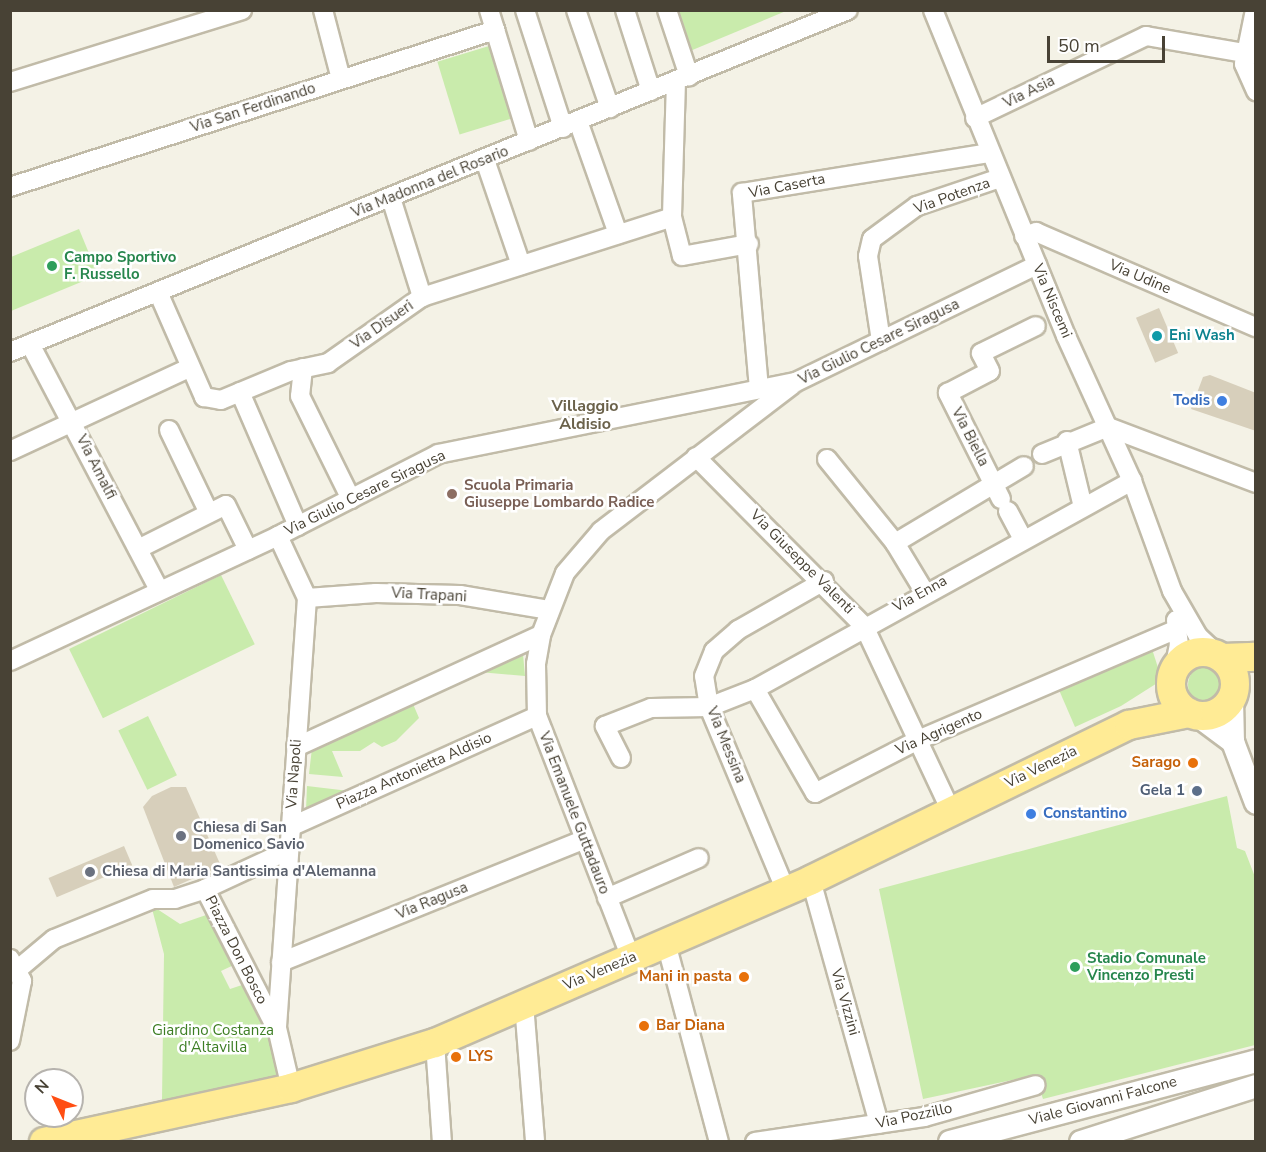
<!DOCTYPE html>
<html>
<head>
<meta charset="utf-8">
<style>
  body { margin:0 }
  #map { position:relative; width:1266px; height:1152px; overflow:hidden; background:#f4f2e6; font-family:"Nunito Sans",sans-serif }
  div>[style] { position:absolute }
  .green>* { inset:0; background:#c9ebac; transform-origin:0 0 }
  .round { border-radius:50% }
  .building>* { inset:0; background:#d7cfbb; transform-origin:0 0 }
  .roads { filter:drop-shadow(2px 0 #c1bba8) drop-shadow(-2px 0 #c1bba8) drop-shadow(0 2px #c1bba8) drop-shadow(0 -2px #c1bba8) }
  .minor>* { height:18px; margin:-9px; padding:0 9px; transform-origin:9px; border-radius:9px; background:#fff }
  .tertiary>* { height:22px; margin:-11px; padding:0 11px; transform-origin:11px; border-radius:11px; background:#fff }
  .primary>* { height:28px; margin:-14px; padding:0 14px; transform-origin:14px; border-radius:14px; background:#ffeb95 }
  .primary>.ring { margin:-14px; padding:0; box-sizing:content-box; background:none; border:28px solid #ffeb95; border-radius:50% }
  .dots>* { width:16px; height:16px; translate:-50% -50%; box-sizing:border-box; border:3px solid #fff; border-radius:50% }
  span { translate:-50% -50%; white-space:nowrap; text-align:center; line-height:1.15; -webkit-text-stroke:5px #fff; paint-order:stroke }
  .street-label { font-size:15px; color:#484235 }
  .leisure-label { font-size:15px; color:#27864d; font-weight:700 }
  .left { translate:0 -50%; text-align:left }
  .culture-label { font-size:15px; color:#0d838f; font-weight:700 }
  .shop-label { font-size:15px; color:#366cbe; font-weight:700 }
  .right { translate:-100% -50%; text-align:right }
  .education-label { font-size:15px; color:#785e54; font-weight:700 }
  .food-label { font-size:15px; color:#c56008; font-weight:700 }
  .service-label { font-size:15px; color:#4e5e75; font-weight:700 }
  .worship-label { font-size:15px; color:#5b616d; font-weight:700 }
  .park-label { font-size:15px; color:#3d7e24 }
  .neighbourhood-label { font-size:16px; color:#6b624b; font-weight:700 }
  .frame { position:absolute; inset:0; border:12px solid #484235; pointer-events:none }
  .north { position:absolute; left:24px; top:1068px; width:60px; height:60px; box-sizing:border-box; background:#fff; border:2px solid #b6b3ae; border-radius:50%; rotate:313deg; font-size:16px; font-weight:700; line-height:24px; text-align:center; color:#484235 }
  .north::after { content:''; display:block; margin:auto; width:21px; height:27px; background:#ff4e13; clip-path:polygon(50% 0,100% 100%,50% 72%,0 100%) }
  .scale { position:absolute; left:1047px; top:36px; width:118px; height:27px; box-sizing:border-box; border:3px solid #484235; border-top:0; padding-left:8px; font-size:18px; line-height:21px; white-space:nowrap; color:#484235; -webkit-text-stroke:4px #fff; paint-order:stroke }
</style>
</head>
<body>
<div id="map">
  <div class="green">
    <i style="clip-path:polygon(676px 10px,786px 11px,690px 51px)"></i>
    <i style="left:489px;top:46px;width:76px;height:54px;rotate:73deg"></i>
    <i style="clip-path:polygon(79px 229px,98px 275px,11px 311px,11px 257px)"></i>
    <i style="left:221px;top:575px;width:77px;height:169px;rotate:64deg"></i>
    <i style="clip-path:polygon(1152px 649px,1162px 680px,1121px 706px,1075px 727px,1059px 690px)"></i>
    <i style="clip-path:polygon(523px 654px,525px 676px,479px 672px)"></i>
    <i class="round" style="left:1188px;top:665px;width:40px;height:40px"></i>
    <i style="clip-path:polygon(413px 704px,419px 718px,396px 741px,382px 747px,374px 742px,360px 751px,332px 751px,343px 777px,309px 774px,312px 748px)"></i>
    <i style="left:148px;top:716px;width:66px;height:33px;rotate:64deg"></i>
    <i style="clip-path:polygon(307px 786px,349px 791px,306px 810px)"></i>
    <i style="clip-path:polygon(1227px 796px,1237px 848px,1245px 851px,1255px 877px,1255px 1045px,1043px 1099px,1035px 1075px,923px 1099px,879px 889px)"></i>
    <i style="clip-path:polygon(151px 905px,180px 924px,209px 914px,236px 964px,221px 971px,230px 989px,245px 984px,271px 1038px,278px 1077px,162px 1100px,164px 954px)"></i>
  </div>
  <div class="building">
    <i style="left:1159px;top:308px;width:49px;height:25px;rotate:67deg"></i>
    <i style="clip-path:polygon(1210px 375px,1256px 393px,1256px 431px,1191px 409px,1203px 377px)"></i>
    <i style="clip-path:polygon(171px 787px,186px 787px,221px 866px,174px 887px,143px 807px,152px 796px)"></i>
    <i style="left:124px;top:846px;width:21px;height:82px;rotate:67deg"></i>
  </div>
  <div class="roads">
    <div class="minor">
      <i style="left:323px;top:10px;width:71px;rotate:75.4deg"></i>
      <i style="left:489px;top:10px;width:137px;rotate:73deg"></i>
      <i style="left:525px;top:10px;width:124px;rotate:72.1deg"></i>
      <i style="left:576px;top:10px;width:104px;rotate:70.9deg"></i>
      <i style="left:625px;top:10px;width:85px;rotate:72.2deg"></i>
      <i style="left:667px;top:10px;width:70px;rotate:71.6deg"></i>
      <i style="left:933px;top:10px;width:352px;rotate:67.8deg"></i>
      <i style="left:1066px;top:336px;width:159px;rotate:65.5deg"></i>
      <i style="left:1132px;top:481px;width:117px;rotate:70deg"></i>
      <i style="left:1172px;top:591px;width:52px;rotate:60deg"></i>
      <i style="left:1198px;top:636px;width:26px;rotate:43deg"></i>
      <i style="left:1255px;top:10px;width:55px;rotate:101.5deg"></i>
      <i style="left:1244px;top:64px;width:30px;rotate:66deg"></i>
      <i style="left:676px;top:81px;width:136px;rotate:91.7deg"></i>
      <i style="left:672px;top:217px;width:40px;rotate:75.6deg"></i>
      <i style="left:682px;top:256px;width:68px;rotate:-10.2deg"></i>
      <i style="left:10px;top:82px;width:243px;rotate:-17.2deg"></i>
      <i style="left:975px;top:118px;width:190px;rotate:-25.6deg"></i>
      <i style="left:1146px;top:36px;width:112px;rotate:9.8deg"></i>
      <i style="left:578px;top:121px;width:120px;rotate:70.5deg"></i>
      <i style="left:485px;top:160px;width:111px;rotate:71.1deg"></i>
      <i style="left:10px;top:187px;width:510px;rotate:-17.94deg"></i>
      <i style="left:391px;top:198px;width:104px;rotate:72.6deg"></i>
      <i style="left:1024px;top:236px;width:13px;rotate:-18deg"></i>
      <i style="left:1036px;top:232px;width:240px;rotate:23.4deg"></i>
      <i style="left:158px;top:292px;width:115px;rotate:66.3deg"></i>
      <i style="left:204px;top:397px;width:17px;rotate:10deg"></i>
      <i style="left:221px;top:400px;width:76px;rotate:-22.5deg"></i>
      <i style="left:291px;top:371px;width:38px;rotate:-12deg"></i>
      <i style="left:328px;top:363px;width:115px;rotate:-35.1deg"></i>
      <i style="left:422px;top:297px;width:262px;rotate:-17.7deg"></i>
      <i style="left:881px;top:341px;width:86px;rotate:-98.7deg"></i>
      <i style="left:868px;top:256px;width:17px;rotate:-77deg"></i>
      <i style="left:872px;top:239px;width:56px;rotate:-36.3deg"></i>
      <i style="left:917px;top:206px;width:88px;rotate:-18.6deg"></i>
      <i style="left:30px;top:344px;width:278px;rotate:62.3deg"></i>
      <i style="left:10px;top:352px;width:905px;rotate:-22.2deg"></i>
      <i style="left:303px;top:368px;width:28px;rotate:96deg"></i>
      <i style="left:300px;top:396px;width:115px;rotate:63.7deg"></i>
      <i style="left:759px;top:389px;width:197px;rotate:-95deg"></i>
      <i style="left:742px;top:193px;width:250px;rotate:-9.2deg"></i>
      <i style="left:240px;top:392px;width:146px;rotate:66.6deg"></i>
      <i style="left:169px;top:430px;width:92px;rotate:64.3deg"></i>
      <i style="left:1067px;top:441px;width:68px;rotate:76.4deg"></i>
      <i style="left:10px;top:451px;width:197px;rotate:-24.9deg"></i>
      <i style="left:1042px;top:454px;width:71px;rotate:-22.2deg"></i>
      <i style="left:1108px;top:427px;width:158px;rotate:20.7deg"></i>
      <i style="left:696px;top:457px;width:238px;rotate:45.2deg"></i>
      <i style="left:864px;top:626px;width:204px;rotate:64.8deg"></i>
      <i style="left:827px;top:459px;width:108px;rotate:51deg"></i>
      <i style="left:895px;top:543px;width:56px;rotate:58.9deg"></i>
      <i style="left:1001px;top:499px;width:119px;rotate:-116.6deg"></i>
      <i style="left:948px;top:393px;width:47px;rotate:-27.6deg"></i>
      <i style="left:990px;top:371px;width:20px;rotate:-117deg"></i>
      <i style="left:981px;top:353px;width:61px;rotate:-26.1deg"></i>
      <i style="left:1008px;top:511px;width:32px;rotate:62deg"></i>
      <i style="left:278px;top:536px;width:68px;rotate:64.9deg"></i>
      <i style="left:307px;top:598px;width:431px;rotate:94deg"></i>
      <i style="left:277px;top:1028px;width:62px;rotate:76.9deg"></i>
      <i style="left:895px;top:543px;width:150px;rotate:-30.8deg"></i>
      <i style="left:138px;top:549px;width:98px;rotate:-26.6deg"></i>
      <i style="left:226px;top:505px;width:50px;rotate:63.9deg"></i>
      <i style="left:307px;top:598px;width:69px;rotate:-4.1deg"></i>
      <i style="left:376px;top:593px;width:84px;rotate:1.4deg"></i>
      <i style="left:460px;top:595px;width:91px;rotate:9.5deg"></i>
      <i style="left:10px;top:661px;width:296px;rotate:-25deg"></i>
      <i style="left:278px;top:536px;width:180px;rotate:-27.1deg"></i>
      <i style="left:438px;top:454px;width:365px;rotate:-11.4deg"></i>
      <i style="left:796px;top:382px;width:268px;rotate:-25.9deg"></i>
      <i style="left:1174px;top:670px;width:25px;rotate:-79deg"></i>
      <i style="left:1179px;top:645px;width:25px;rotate:-97deg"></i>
      <i style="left:755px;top:689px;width:120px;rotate:60deg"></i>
      <i style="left:815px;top:793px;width:116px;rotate:-27.2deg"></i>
      <i style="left:918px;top:740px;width:282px;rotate:-23.2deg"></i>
      <i style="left:296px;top:747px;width:269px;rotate:-24.6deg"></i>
      <i style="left:621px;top:758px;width:36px;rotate:-117deg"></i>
      <i style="left:605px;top:726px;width:49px;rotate:-21.4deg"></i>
      <i style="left:651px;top:708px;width:58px;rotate:-1deg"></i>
      <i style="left:709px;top:707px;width:49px;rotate:-21.4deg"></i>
      <i style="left:755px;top:689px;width:431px;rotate:-28.9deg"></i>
      <i style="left:290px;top:827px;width:271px;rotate:-24.2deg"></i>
      <i style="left:811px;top:880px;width:253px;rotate:74.4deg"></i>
      <i style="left:205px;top:889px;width:154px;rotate:62.9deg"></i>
      <i style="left:786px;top:891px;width:199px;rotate:-112.7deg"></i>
      <i style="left:709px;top:707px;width:31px;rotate:-99deg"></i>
      <i style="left:704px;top:676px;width:27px;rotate:-68deg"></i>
      <i style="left:714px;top:651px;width:32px;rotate:-41deg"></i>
      <i style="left:738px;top:630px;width:99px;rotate:-29.7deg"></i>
      <i style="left:607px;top:898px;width:100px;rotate:-23.5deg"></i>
      <i style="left:666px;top:943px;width:206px;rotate:75.1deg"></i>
      <i style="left:631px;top:958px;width:260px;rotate:-111.2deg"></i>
      <i style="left:537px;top:716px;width:52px;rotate:-91.1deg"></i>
      <i style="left:536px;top:664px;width:29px;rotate:-80deg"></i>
      <i style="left:541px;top:635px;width:66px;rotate:-68.8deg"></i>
      <i style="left:565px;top:573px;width:55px;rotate:-49.4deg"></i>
      <i style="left:601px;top:531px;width:240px;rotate:-37.4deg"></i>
      <i style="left:10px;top:959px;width:25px;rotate:61deg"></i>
      <i style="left:22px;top:981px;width:61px;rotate:101.3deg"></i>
      <i style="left:281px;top:962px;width:326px;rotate:-22deg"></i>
      <i style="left:17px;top:970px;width:48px;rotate:-40deg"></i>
      <i style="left:54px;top:939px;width:107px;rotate:-22deg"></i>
      <i style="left:153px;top:899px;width:22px"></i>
      <i style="left:175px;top:899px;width:32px;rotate:-18deg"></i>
      <i style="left:205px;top:889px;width:93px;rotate:-24.9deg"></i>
      <i style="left:524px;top:1004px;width:138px;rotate:85.4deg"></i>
      <i style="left:435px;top:1043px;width:99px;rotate:86deg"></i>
      <i style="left:755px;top:1142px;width:171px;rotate:-8.4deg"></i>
      <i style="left:924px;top:1117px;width:116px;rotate:-15.9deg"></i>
    </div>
    <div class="tertiary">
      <i style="left:1232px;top:699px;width:43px;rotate:88.7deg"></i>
      <i style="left:1233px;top:742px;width:65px;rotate:69.3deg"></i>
      <i style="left:1198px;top:716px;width:44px;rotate:36.6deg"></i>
      <i style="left:950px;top:1142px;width:317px;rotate:-14.8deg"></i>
      <i style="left:1081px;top:1142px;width:184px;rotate:-17.7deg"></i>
    </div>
    <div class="primary">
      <i class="ring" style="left:1171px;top:652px;width:36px;height:36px"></i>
      <i style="left:1223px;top:658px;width:33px;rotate:-2deg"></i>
      <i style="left:44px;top:1142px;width:253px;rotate:-12.3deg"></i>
      <i style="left:291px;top:1088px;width:151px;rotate:-17.4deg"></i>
      <i style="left:435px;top:1043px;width:410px;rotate:-23.4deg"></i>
      <i style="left:811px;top:880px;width:354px;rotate:-26deg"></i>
      <i style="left:1129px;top:725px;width:61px;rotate:-11.3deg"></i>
    </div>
  </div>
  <div class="dots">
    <i style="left:52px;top:266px;background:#2e9e5b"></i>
    <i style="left:1157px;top:336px;background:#0f9aa8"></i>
    <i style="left:1222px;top:401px;background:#3f7fe0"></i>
    <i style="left:452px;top:494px;background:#8d6e63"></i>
    <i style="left:1193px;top:763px;background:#e8710a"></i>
    <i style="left:1197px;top:791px;background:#5c6f8a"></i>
    <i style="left:1031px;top:814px;background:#3f7fe0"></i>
    <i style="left:181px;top:836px;background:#6b7280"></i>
    <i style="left:90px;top:872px;background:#6b7280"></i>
    <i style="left:1075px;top:967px;background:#2e9e5b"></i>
    <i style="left:744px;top:977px;background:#e8710a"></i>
    <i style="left:644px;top:1026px;background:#e8710a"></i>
    <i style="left:456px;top:1057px;background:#e8710a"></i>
  </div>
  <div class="street-label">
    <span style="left:1029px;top:92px;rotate:-26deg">Via Asia</span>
    <span style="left:253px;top:108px;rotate:-18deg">Via San Ferdinando</span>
    <span style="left:430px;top:182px;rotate:-22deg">Via Madonna del Rosario</span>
    <span style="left:787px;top:186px;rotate:-11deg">Via Caserta</span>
    <span style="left:952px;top:196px;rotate:-20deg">Via Potenza</span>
    <span style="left:1140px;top:277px;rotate:23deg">Via Udine</span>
    <span style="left:1052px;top:301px;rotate:67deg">Via Niscemi</span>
    <span style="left:382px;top:325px;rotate:-35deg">Via Disueri</span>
    <span style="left:879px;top:342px;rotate:-26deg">Via Giulio Cesare Siragusa</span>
    <span style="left:970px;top:437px;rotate:63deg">Via Biella</span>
    <span style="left:96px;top:467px;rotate:63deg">Via Amalfi</span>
    <span style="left:365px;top:493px;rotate:-26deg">Via Giulio Cesare Siragusa</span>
    <span style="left:802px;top:562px;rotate:45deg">Via Giuseppe Valenti</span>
    <span style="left:920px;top:594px;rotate:-29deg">Via Enna</span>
    <span style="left:429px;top:595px;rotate:3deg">Via Trapani</span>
    <span style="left:939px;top:732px;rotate:-24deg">Via Agrigento</span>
    <span style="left:726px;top:745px;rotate:68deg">Via Messina</span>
    <span style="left:1041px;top:767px;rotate:-26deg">Via Venezia</span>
    <span style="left:414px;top:771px;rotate:-24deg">Piazza Antonietta Aldisio</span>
    <span style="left:294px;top:774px;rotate:-86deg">Via Napoli</span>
    <span style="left:574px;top:813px;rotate:69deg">Via Emanuele Guttadauro</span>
    <span style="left:432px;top:901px;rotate:-22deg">Via Ragusa</span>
    <span style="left:236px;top:950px;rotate:63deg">Piazza Don Bosco</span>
    <span style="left:600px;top:971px;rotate:-23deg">Via Venezia</span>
    <span style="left:845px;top:1002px;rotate:74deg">Via Vizzini</span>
    <span style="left:1103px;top:1101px;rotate:-15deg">Viale Giovanni Falcone</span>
    <span style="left:914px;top:1116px;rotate:-12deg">Via Pozzillo</span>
  </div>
  <div class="leisure-label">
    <span class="left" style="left:64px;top:266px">Campo Sportivo<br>F. Russello</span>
    <span class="left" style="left:1087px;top:967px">Stadio Comunale<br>Vincenzo Presti</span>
  </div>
  <div class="culture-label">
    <span class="left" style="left:1169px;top:336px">Eni Wash</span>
  </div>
  <div class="shop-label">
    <span class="right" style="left:1210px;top:401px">Todis</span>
    <span class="left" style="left:1043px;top:814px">Constantino</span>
  </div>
  <div class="education-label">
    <span class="left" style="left:464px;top:494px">Scuola Primaria<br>Giuseppe Lombardo Radice</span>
  </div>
  <div class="food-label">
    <span class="right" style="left:1181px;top:763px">Sarago</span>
    <span class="right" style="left:732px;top:977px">Mani in pasta</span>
    <span class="left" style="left:656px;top:1026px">Bar Diana</span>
    <span class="left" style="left:468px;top:1057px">LYS</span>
  </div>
  <div class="service-label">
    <span class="right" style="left:1185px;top:791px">Gela 1</span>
  </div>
  <div class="worship-label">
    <span class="left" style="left:193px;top:836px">Chiesa di San<br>Domenico Savio</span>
    <span class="left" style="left:102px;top:872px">Chiesa di Maria Santissima d'Alemanna</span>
  </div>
  <div class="park-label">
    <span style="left:213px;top:1039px">Giardino Costanza<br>d'Altavilla</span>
  </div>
  <div class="neighbourhood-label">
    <span style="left:585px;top:415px">Villaggio<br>Aldisio</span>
  </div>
  <div class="frame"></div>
  <div class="north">N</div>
  <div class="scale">50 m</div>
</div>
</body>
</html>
